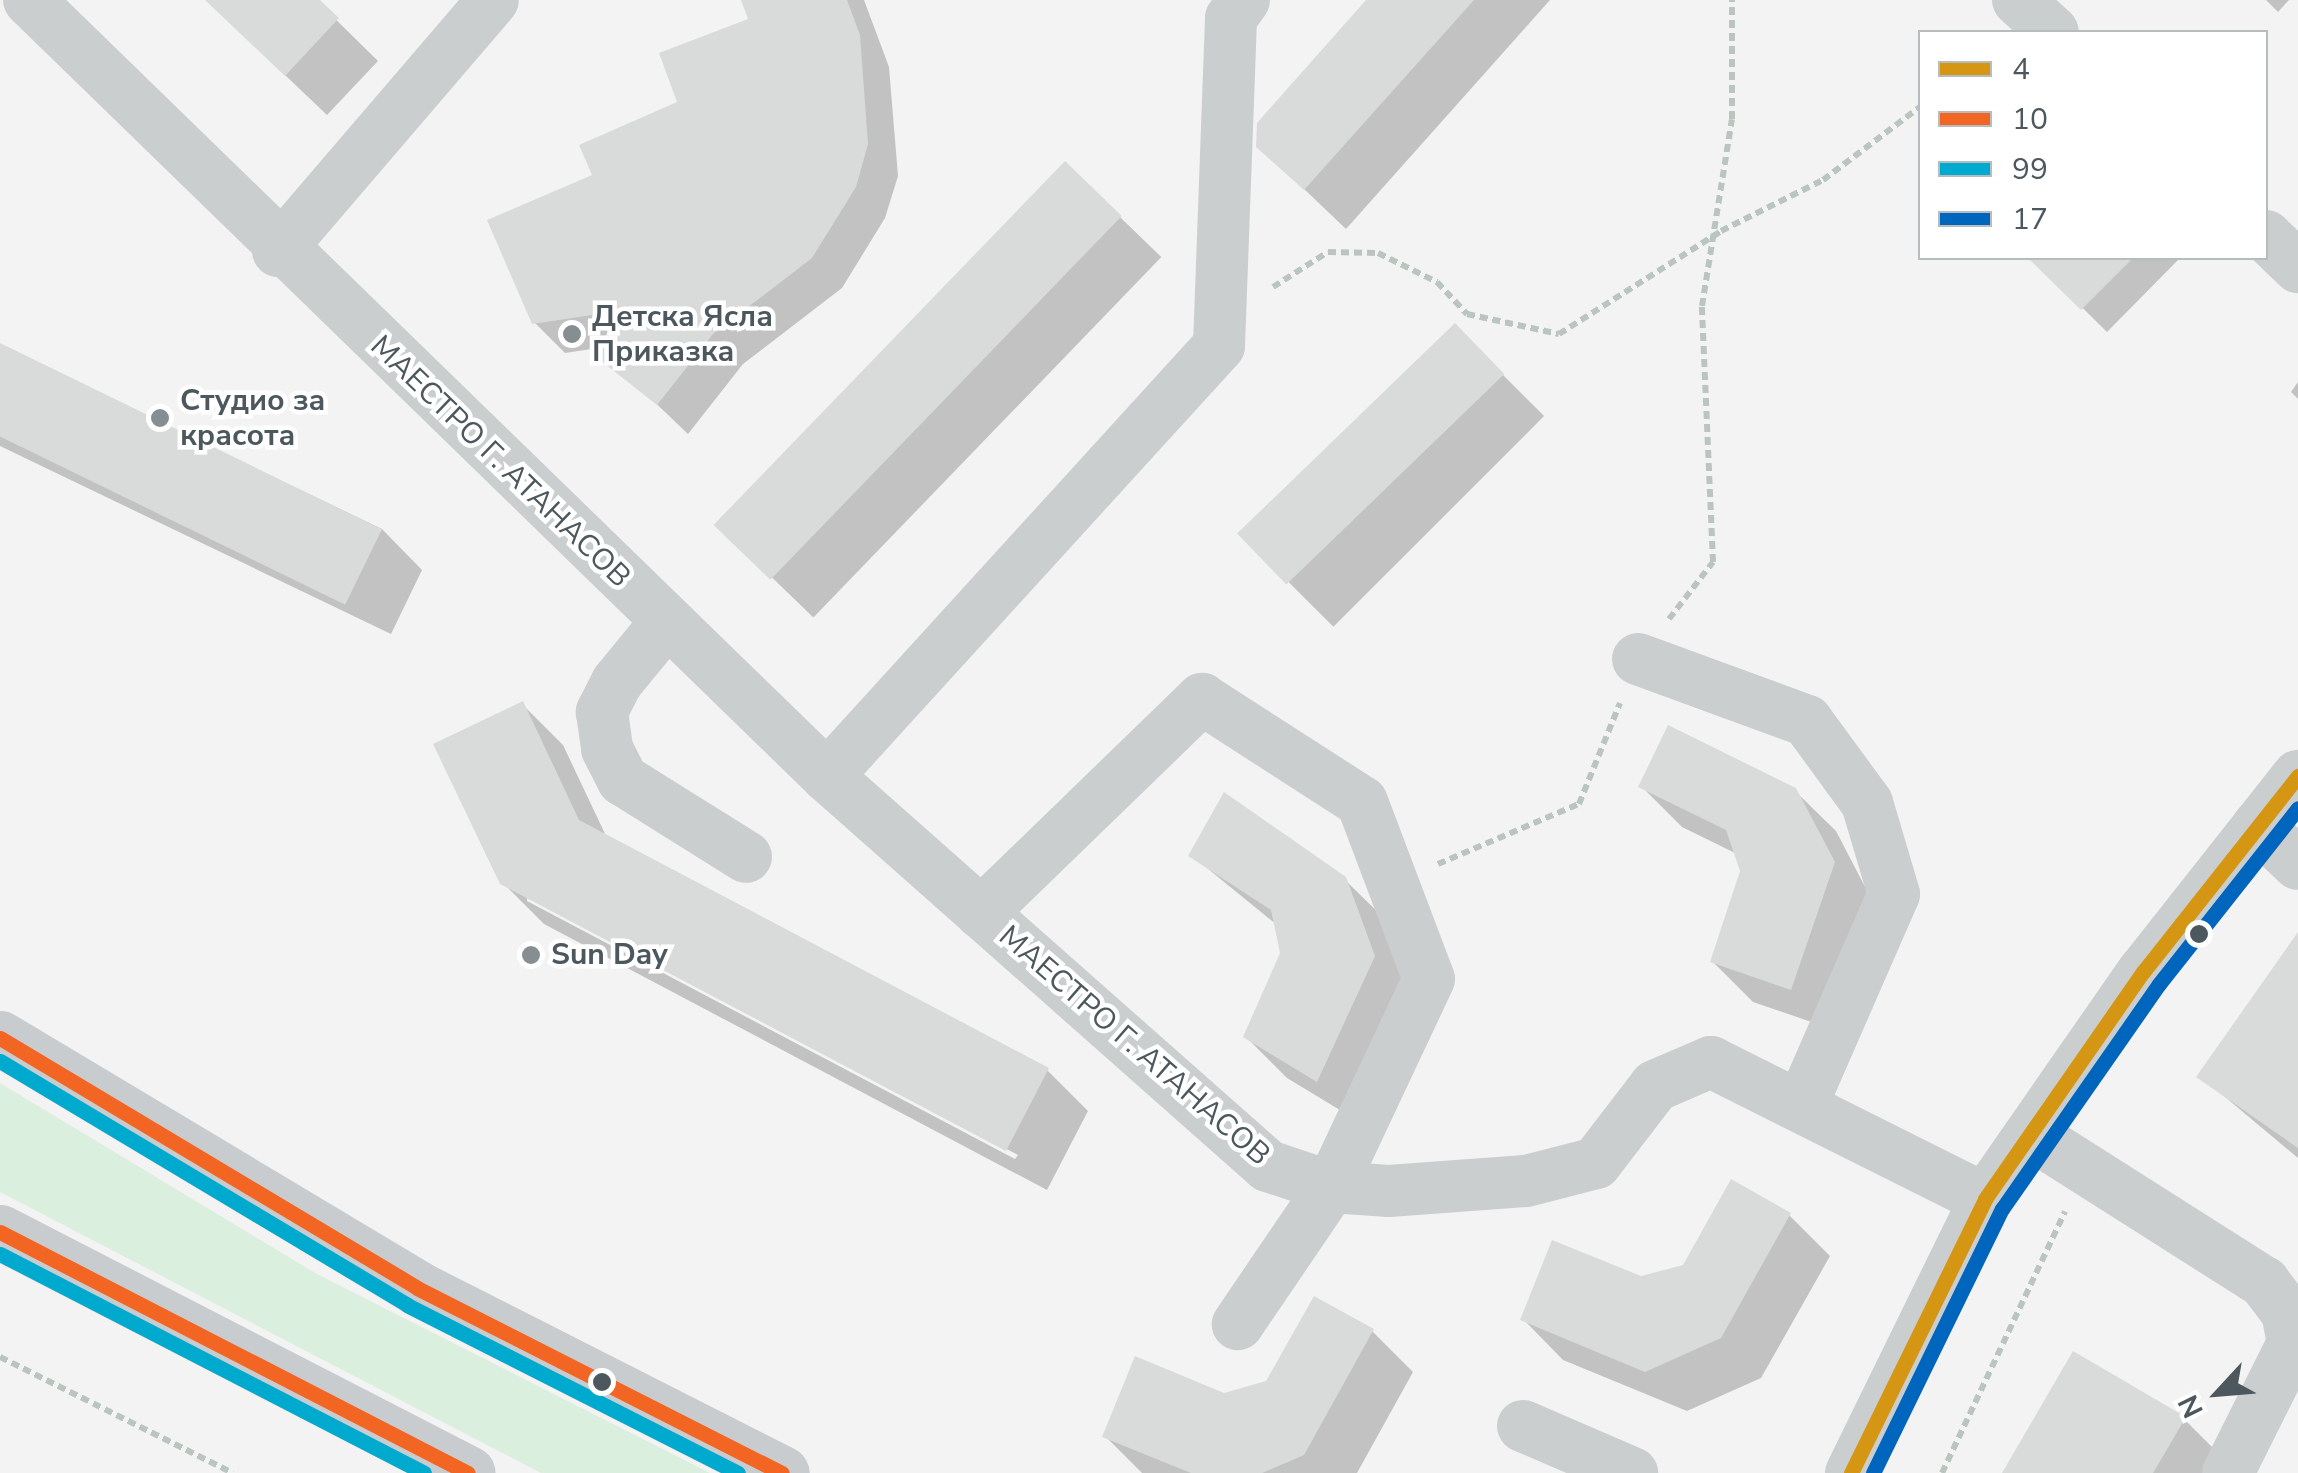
<!DOCTYPE html>
<html>
<head>
<meta charset="utf-8">
<style>
  body { margin:0 }
  #map { position:relative; width:2298px; height:1473px; overflow:hidden; background:#f3f3f3; font-family:"Nunito Sans",sans-serif }
  div>[style] { position:absolute }
  .green>* { inset:0; background:#dbefdf }
  .shadow>* { inset:0; background:#0003; transform-origin:0 0 }
  .building>* { inset:0; background:#d9dbdb; transform-origin:0 0 }
  .path>* { height:6px; margin-top:-3px; transform-origin:0; background:repeating-linear-gradient(90deg,#bbc5c0 0 8px,transparent 0 13px) }
  .minor>* { height:52px; margin:-26px; padding:0 26px; transform-origin:26px; border-radius:26px; background:#cbcecf }
  .major>* { height:55px; margin:-27.5px; padding:0 27.5px; transform-origin:27.5px; border-radius:27.5px; background:#c9ccce }
  .bus-1>* { height:15px; margin:-7.5px; padding:0 7.5px; transform-origin:7.5px; border-radius:7.5px; background:#d59613 }
  .bus-2>* { height:15px; margin:-7.5px; padding:0 7.5px; transform-origin:7.5px; border-radius:7.5px; background:#f26522 }
  .bus-3>* { height:15px; margin:-7.5px; padding:0 7.5px; transform-origin:7.5px; border-radius:7.5px; background:#00a9ce }
  .bus-4>* { height:15px; margin:-7.5px; padding:0 7.5px; transform-origin:7.5px; border-radius:7.5px; background:#0065bd }
  .dots>* { width:28px; height:28px; translate:-50% -50%; box-sizing:border-box; border:5px solid #fff; border-radius:50% }
  span { translate:-50% -50%; white-space:nowrap; text-align:center; line-height:1.15; -webkit-text-stroke:9px #fff; paint-order:stroke }
  .poi-label { font-size:30px; color:#4c585d; font-weight:700 }
  .left { translate:0 -50%; text-align:left }
  .street-label { font-size:30px; color:#4c585d }
  .legend { position:absolute; left:1918px; top:30px; width:350px; height:230px; box-sizing:border-box; background:#fff; border:2px solid #b7bcbe; margin:0; padding:12px 18px; list-style:none; font-size:30px; color:#4c585d }
  .legend li { display:flex; align-items:center; gap:20px; height:50px }
  .legend b { width:50px; border:2px solid #b7bcbe }
  .north { position:absolute; left:2168px; top:1343px; width:100px; height:100px; -webkit-text-stroke:8px #fff; paint-order:stroke; rotate:244deg; font-size:28px; font-weight:700; line-height:40px; text-align:center; color:#4c585d }
  .north::after { content:''; display:block; margin:auto; width:35px; height:45px; background:#4c585d; clip-path:polygon(50% 0,100% 100%,50% 72%,0 100%) }
</style>
</head>
<body>
<div id="map">
  <div class="green">
    <i style="clip-path:polygon(0 1083px,317px 1274px,710px 1473px,541px 1473px,0 1192px)"></i>
  </div>
  <div class="shadow">
    <i style="clip-path:polygon(206px 0,316px 0,378px 61px,327px 115px)"></i>
    <i style="clip-path:polygon(743px 0,864px 0,889px 67px,898px 176px,885px 218px,842px 288px,743px 364px,688px 434px,598px 348px,565px 353px,534px 322px,595px 176px,680px 104px,751px 20px)"></i>
    <i style="clip-path:polygon(1370px 0,1550px 0,1346px 229px,1259px 146px)"></i>
    <i style="clip-path:polygon(2266px 0,2289px 0,2278px 12px)"></i>
    <i style="left:1065px;top:164px;width:134px;height:501px;rotate:44deg"></i>
    <i style="clip-path:polygon(2032px 258px,2180px 258px,2107px 332px)"></i>
    <i style="left:1455px;top:327px;width:126px;height:298px;rotate:45deg"></i>
    <i style="clip-path:polygon(0 346px,382px 529px,422px 570px,391px 634px,0 446px)"></i>
    <i style="clip-path:polygon(2298px 382px,2298px 399px,2291px 392px)"></i>
    <i style="clip-path:polygon(evenodd,522px 704px,563px 745px,607px 838px,1047px 1070px,1088px 1111px,1047px 1190px,544px 924px,502px 882px,522px 704px,527px 895px,1018px 1155px,1015px 1159px,527px 901px,527px 895px)"></i>
    <i style="clip-path:polygon(1641px 786px,1794px 790px,1836px 831px,1874px 904px,1832px 1029px,1753px 1002px,1713px 962px,1743px 871px,1737px 854px,1682px 827px)"></i>
    <i style="clip-path:polygon(1191px 855px,1344px 879px,1386px 920px,1414px 998px,1358px 1121px,1287px 1078px,1246px 1037px,1282px 953px,1277px 925px)"></i>
    <i style="clip-path:polygon(2298px 936px,2298px 1158px,2200px 1076px)"></i>
    <i style="clip-path:polygon(1789px 1215px,1830px 1256px,1761px 1378px,1687px 1411px,1563px 1360px,1523px 1319px,1685px 1267px)"></i>
    <i style="clip-path:polygon(1372px 1331px,1413px 1372px,1357px 1473px,1142px 1473px,1105px 1436px,1268px 1383px)"></i>
    <i style="clip-path:polygon(2184px 1419px,2225px 1460px,2217px 1473px,2005px 1473px)"></i>
  </div>
  <div class="building">
    <i style="clip-path:polygon(205px 0,320px 0,339px 18px,285px 76px)"></i>
    <i style="clip-path:polygon(741px 0,847px 0,860px 35px,868px 144px,856px 187px,812px 258px,713px 334px,657px 405px,591px 353px,625px 310px,532px 324px,487px 220px,592px 175px,579px 145px,677px 102px,659px 53px,748px 19px)"></i>
    <i style="clip-path:polygon(1366px 0,1474px 0,1304px 190px,1256px 147px,1257px 123px)"></i>
    <i style="left:1065px;top:161px;width:79px;height:506px;rotate:44deg"></i>
    <i style="clip-path:polygon(2028px 258px,2133px 258px,2081px 310px)"></i>
    <i style="left:1455px;top:323px;width:71px;height:303px;rotate:46deg"></i>
    <i style="left:0;top:343px;width:425px;height:84px;rotate:26deg"></i>
    <i style="clip-path:polygon(523px 701px,579px 820px,1049px 1068px,1006px 1151px,500px 884px,433px 744px)"></i>
    <i style="clip-path:polygon(1668px 725px,1796px 788px,1835px 862px,1791px 990px,1710px 962px,1740px 871px,1726px 830px,1638px 787px)"></i>
    <i style="clip-path:polygon(1224px 792px,1346px 877px,1375px 956px,1317px 1082px,1243px 1037px,1280px 953px,1271px 910px,1188px 856px)"></i>
    <i style="clip-path:polygon(2298px 932px,2298px 1148px,2196px 1077px)"></i>
    <i style="clip-path:polygon(1731px 1179px,1791px 1213px,1721px 1338px,1645px 1372px,1520px 1320px,1552px 1240px,1641px 1276px,1683px 1265px)"></i>
    <i style="clip-path:polygon(1314px 1296px,1374px 1329px,1304px 1455px,1262px 1473px,1191px 1473px,1102px 1437px,1135px 1356px,1224px 1393px,1266px 1381px)"></i>
    <i style="clip-path:polygon(2073px 1351px,2186px 1417px,2153px 1473px,2002px 1473px)"></i>
  </div>
  <div class="path">
    <i style="left:1273px;top:287px;width:65px;rotate:-32.5deg"></i>
    <i style="left:1328px;top:252px;width:50px;rotate:1.1deg"></i>
    <i style="left:1378px;top:253px;width:66px;rotate:26.2deg"></i>
    <i style="left:1437px;top:282px;width:44px;rotate:46.8deg"></i>
    <i style="left:1467px;top:314px;width:94px;rotate:12.3deg"></i>
    <i style="left:1559px;top:334px;width:192px;rotate:-32.4deg"></i>
    <i style="left:1721px;top:231px;width:114px;rotate:-26.6deg"></i>
    <i style="left:1823px;top:180px;width:121px;rotate:-37deg"></i>
    <i style="left:1669px;top:619px;width:72px;rotate:-52.3deg"></i>
    <i style="left:1713px;top:562px;width:256px;rotate:-92.5deg"></i>
    <i style="left:1702px;top:306px;width:189px;rotate:-80.9deg"></i>
    <i style="left:1732px;top:119px;width:119px;rotate:-90deg"></i>
    <i style="left:1438px;top:864px;width:153px;rotate:-23.1deg"></i>
    <i style="left:1579px;top:804px;width:109px;rotate:-67.9deg"></i>
    <i style="left:0;top:1357px;width:260px;rotate:26.5deg"></i>
    <i style="left:1942px;top:1473px;width:289px;rotate:-64.8deg"></i>
  </div>
  <div class="minor">
    <i style="left:29px;top:0;width:1113px;rotate:44.2deg"></i>
    <i style="left:827px;top:776px;width:589px;rotate:41.49deg"></i>
    <i style="left:1268px;top:1166px;width:66px;rotate:18.4deg"></i>
    <i style="left:1331px;top:1187px;width:58px;rotate:3.9deg"></i>
    <i style="left:1389px;top:1191px;width:137px;rotate:-4.2deg"></i>
    <i style="left:1526px;top:1181px;width:72px;rotate:-14.4deg"></i>
    <i style="left:1596px;top:1163px;width:97px;rotate:-52.5deg"></i>
    <i style="left:1655px;top:1086px;width:61px;rotate:-23.2deg"></i>
    <i style="left:1711px;top:1062px;width:306px;rotate:26.6deg"></i>
    <i style="left:2018px;top:0;width:47px;rotate:42.4deg"></i>
    <i style="left:2266px;top:236px;width:45px;rotate:44.1deg"></i>
    <i style="left:278px;top:251px;width:330px;rotate:-49.4deg"></i>
    <i style="left:667px;top:621px;width:79px;rotate:129.3deg"></i>
    <i style="left:617px;top:682px;width:34px;rotate:117deg"></i>
    <i style="left:602px;top:712px;width:37px;rotate:82deg"></i>
    <i style="left:607px;top:749px;width:35px;rotate:63deg"></i>
    <i style="left:623px;top:780px;width:145px;rotate:32deg"></i>
    <i style="left:1638px;top:659px;width:180px;rotate:20.1deg"></i>
    <i style="left:1807px;top:721px;width:102px;rotate:53.8deg"></i>
    <i style="left:1867px;top:803px;width:95px;rotate:73.5deg"></i>
    <i style="left:1894px;top:894px;width:232px;rotate:113.6deg"></i>
    <i style="left:827px;top:776px;width:582px;rotate:-47.65deg"></i>
    <i style="left:1219px;top:346px;width:328px;rotate:-87.9deg"></i>
    <i style="left:1231px;top:18px;width:22px;rotate:-54deg"></i>
    <i style="left:2258px;top:826px;width:55px;rotate:43.5deg"></i>
    <i style="left:981px;top:913px;width:308px;rotate:-44.1deg"></i>
    <i style="left:1202px;top:699px;width:190px;rotate:32.8deg"></i>
    <i style="left:1362px;top:802px;width:189px;rotate:69.3deg"></i>
    <i style="left:1429px;top:979px;width:230px;rotate:115.2deg"></i>
    <i style="left:1331px;top:1187px;width:166px;rotate:124.2deg"></i>
    <i style="left:2032px;top:1135px;width:275px;rotate:32.4deg"></i>
    <i style="left:2264px;top:1282px;width:38px;rotate:53deg"></i>
    <i style="left:2287px;top:1312px;width:32px;rotate:79deg"></i>
    <i style="left:2293px;top:1343px;width:145px;rotate:116.6deg"></i>
    <i style="left:1523px;top:1426px;width:119px;rotate:23.3deg"></i>
    <i style="left:1851px;top:1473px;width:305px;rotate:-63.9deg"></i>
    <i style="left:1985px;top:1199px;width:277px;rotate:-55.2deg"></i>
    <i style="left:2143px;top:972px;width:250px;rotate:-51.7deg"></i>
  </div>
  <div class="major">
    <i style="left:0;top:1038px;width:486px;rotate:30.9deg"></i>
    <i style="left:417px;top:1288px;width:409px;rotate:26.9deg"></i>
    <i style="left:0;top:1232px;width:526px;rotate:27.25deg"></i>
  </div>
  <div class="bus-1">
    <i style="left:1851px;top:1473px;width:305px;rotate:-63.9deg"></i>
    <i style="left:1985px;top:1199px;width:277px;rotate:-55.2deg"></i>
    <i style="left:2143px;top:972px;width:250px;rotate:-51.7deg"></i>
  </div>
  <div class="bus-2">
    <i style="left:0;top:1038px;width:486px;rotate:30.9deg"></i>
    <i style="left:417px;top:1288px;width:409px;rotate:26.9deg"></i>
    <i style="left:0;top:1232px;width:526px;rotate:27.25deg"></i>
  </div>
  <div class="bus-3">
    <i style="left:0;top:1061px;width:475px;rotate:30.9deg"></i>
    <i style="left:407px;top:1305px;width:371px;rotate:26.9deg"></i>
    <i style="left:0;top:1254px;width:477px;rotate:27.3deg"></i>
  </div>
  <div class="bus-4">
    <i style="left:1873px;top:1473px;width:294px;rotate:-64deg"></i>
    <i style="left:2002px;top:1209px;width:274px;rotate:-55.1deg"></i>
    <i style="left:2159px;top:984px;width:224px;rotate:-51.7deg"></i>
  </div>
  <div class="dots">
    <i style="left:572px;top:334px;background:#868e92"></i>
    <i style="left:160px;top:418px;background:#868e92"></i>
    <i style="left:2199px;top:934px;background:#4c585d"></i>
    <i style="left:531px;top:955px;background:#868e92"></i>
    <i style="left:602px;top:1382px;background:#4c585d"></i>
  </div>
  <div class="poi-label">
    <span class="left" style="left:592px;top:334px">Детска Ясла<br>Приказка</span>
    <span class="left" style="left:180px;top:418px">Студио за<br>красота</span>
    <span class="left" style="left:551px;top:955px">Sun Day</span>
  </div>
  <div class="street-label">
    <span style="left:500px;top:462px;rotate:44deg">МАЕСТРО Г. АТАНАСОВ</span>
    <span style="left:1134px;top:1046px;rotate:41deg">МАЕСТРО Г. АТАНАСОВ</span>
  </div>
  <ul class="legend">
  <li><b style="height:12px;background:#d59613"></b>4</li>
  <li><b style="height:12px;background:#f26522"></b>10</li>
  <li><b style="height:12px;background:#00a9ce"></b>99</li>
  <li><b style="height:12px;background:#0065bd"></b>17</li>
  </ul>
  <div class="north">N</div>
</div>
</body>
</html>
